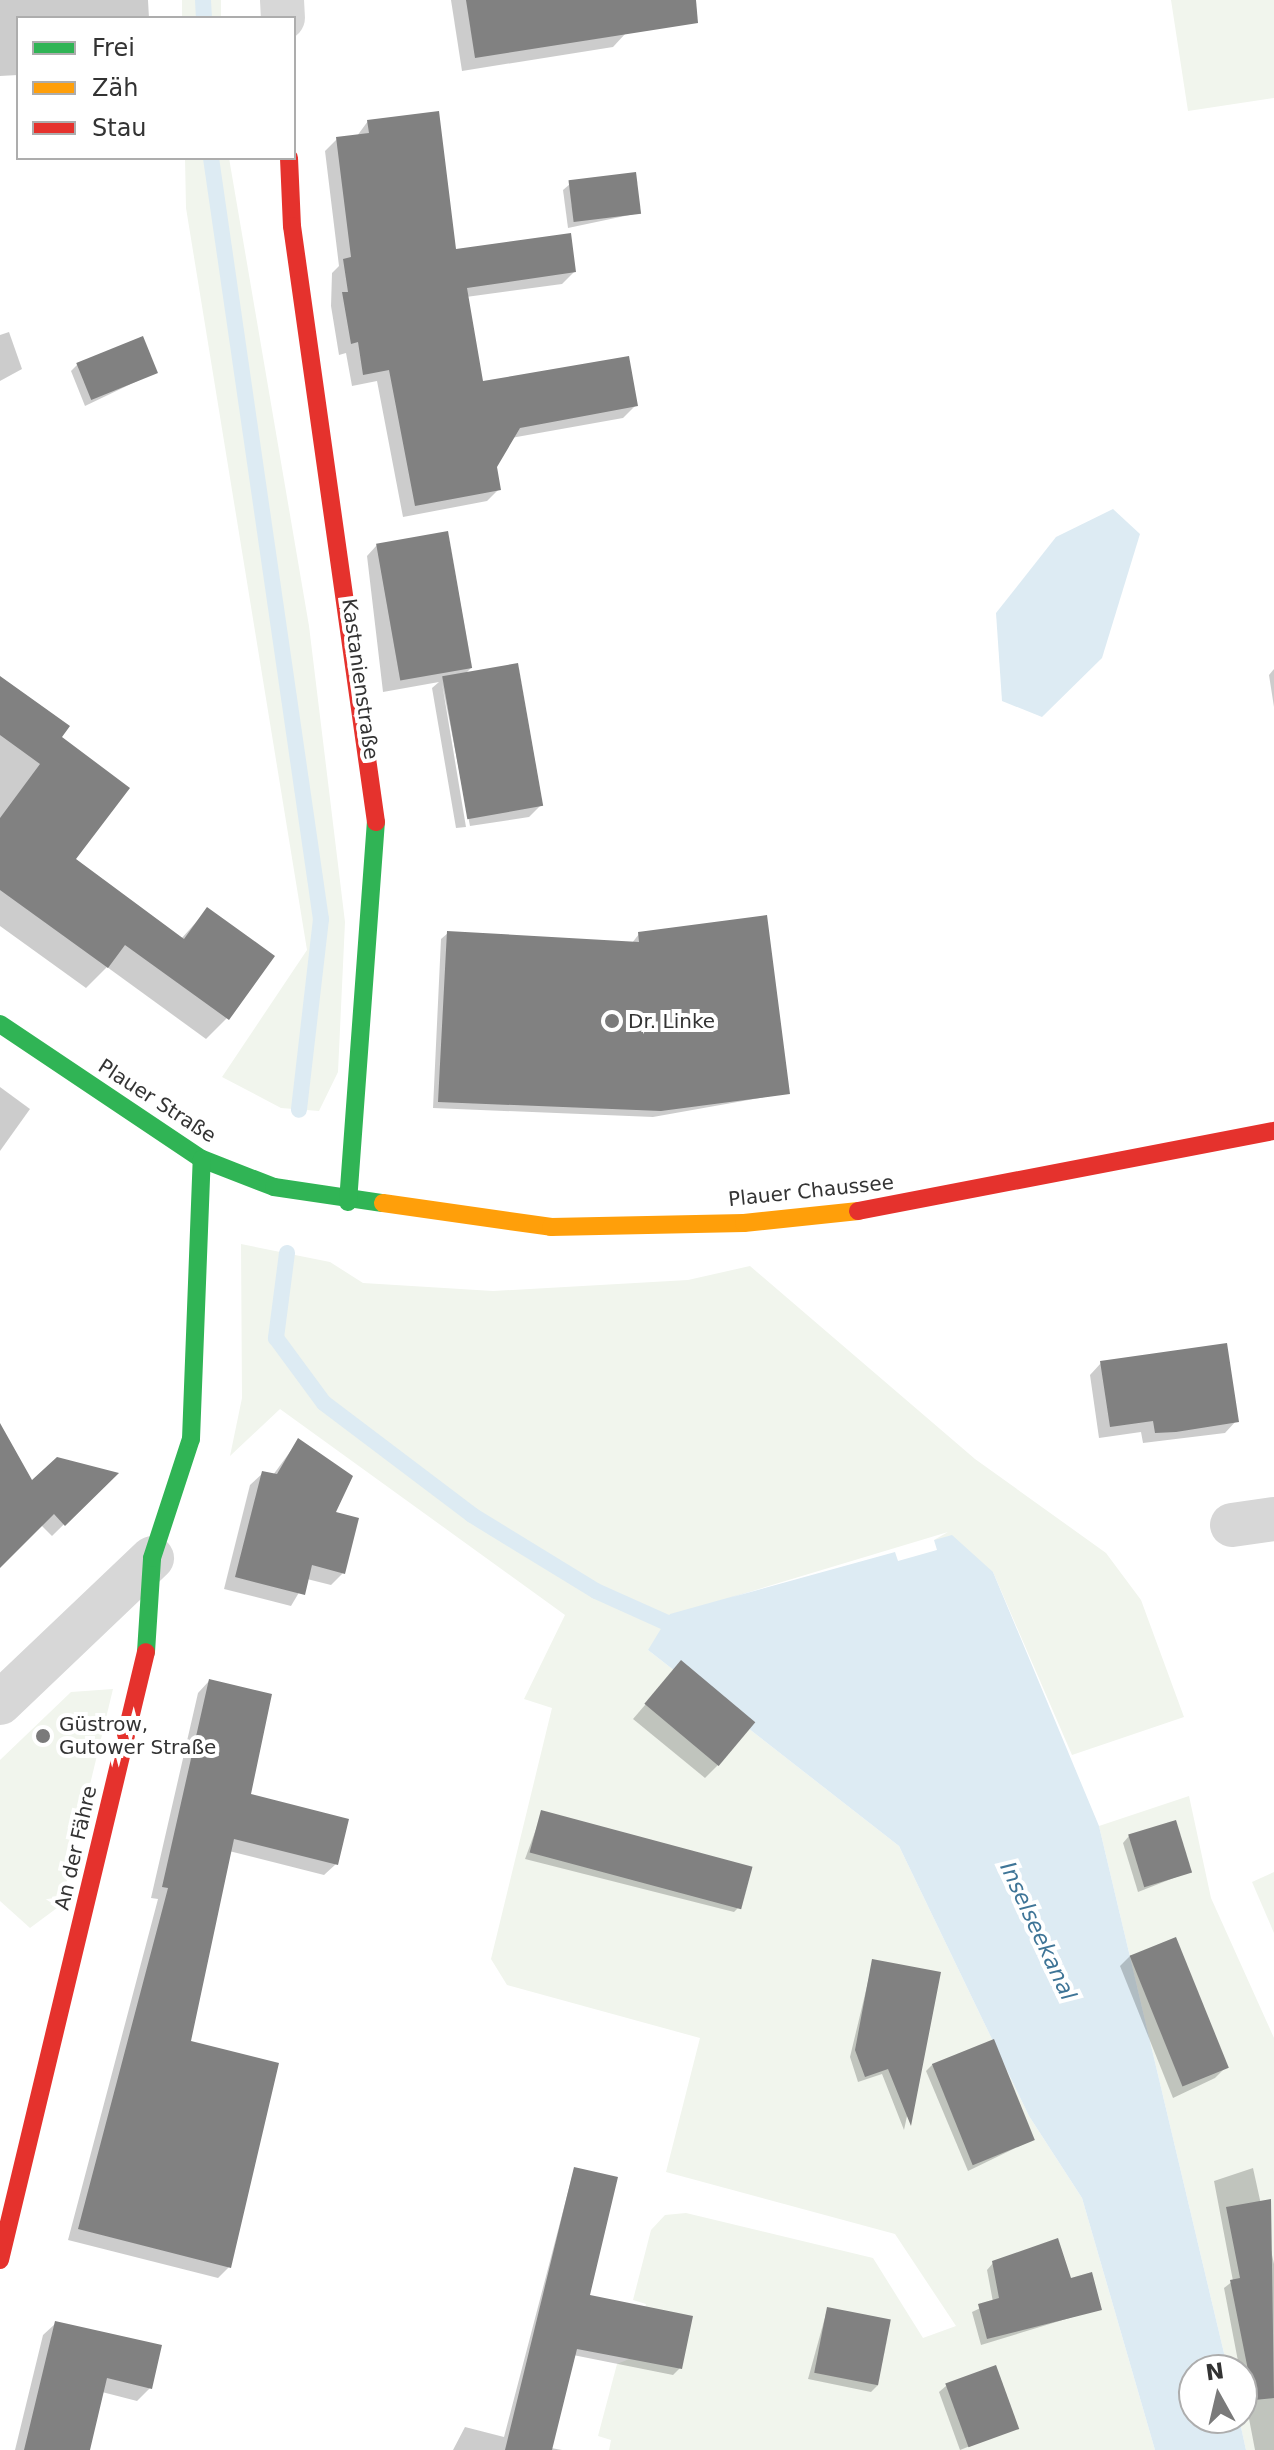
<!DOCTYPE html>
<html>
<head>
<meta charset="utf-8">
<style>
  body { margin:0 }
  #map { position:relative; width:1274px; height:2450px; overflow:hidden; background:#fff; font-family:"DejaVu Sans",sans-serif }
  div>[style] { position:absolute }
  .green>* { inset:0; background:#f1f5ed; transform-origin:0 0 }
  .water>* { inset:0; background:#ddebf3 }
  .pier>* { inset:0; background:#fff }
  .shadow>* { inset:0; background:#0003 }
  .stream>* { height:16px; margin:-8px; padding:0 8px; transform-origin:8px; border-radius:8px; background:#ddebf3 }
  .building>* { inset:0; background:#818181; transform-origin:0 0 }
  .street>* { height:44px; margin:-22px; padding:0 22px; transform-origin:22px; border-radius:22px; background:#d7d7d7 }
  .fast>* { height:18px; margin:-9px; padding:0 9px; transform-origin:9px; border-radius:9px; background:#30b455 }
  .slow>* { height:18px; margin:-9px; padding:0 9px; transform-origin:9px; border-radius:9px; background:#ff9f0a }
  .jam>* { height:18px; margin:-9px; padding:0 9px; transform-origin:9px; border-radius:9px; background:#e5322d }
  .dots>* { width:22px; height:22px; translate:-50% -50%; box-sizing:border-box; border:4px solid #fff; border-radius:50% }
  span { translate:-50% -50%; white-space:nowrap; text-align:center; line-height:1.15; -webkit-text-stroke:8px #fff; paint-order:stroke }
  .street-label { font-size:20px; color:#333 }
  .poi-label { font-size:20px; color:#333 }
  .left { translate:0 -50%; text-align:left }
  .water-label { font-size:22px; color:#3f7597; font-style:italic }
  .legend { position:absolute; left:16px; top:16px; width:280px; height:144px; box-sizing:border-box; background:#fff; border:2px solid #adadad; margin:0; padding:10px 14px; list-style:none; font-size:24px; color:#333 }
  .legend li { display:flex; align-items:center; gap:16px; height:40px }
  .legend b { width:40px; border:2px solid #adadad }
  .north { position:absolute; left:1178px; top:2354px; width:80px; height:80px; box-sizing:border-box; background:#fff; border:2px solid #adadad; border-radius:50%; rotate:352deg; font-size:22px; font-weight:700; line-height:32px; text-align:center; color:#333 }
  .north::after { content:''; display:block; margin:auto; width:28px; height:36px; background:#7a7a7a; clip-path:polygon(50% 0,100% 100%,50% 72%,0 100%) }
</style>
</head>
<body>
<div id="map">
  <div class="green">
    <i style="left:182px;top:0;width:39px;height:18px"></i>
    <i style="clip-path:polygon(1171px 0,1274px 0,1274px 98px,1188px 111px)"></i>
    <i style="clip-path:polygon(185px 158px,229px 158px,309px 626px,345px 922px,338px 1072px,319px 1111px,281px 1108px,222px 1077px,307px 950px,186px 208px)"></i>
    <i style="clip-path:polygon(241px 1244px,330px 1262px,363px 1283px,493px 1291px,688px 1280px,750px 1266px,975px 1459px,1106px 1553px,1141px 1600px,1184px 1717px,1072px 1755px,993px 1572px,648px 1650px,899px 1846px,1029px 2116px,1082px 2198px,1155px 2450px,609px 2450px,611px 2440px,598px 2436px,617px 2364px,634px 2357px,646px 2304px,633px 2300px,651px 2230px,665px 2215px,686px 2213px,873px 2258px,923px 2338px,956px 2326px,895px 2234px,666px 2172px,700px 2038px,507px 1985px,491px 1959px,552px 1708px,524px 1699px,565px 1615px,280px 1409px,230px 1456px,242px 1398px)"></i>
    <i style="clip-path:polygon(113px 1689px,61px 1905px,30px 1928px,0 1901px,0 1760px,71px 1692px)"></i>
    <i style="clip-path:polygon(1189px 1796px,1211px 1898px,1274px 2038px,1274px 2450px,1246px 2450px,1239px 2418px,1242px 2370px,1228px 2370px,1099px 1826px)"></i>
    <i style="clip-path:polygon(1274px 1872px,1274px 1933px,1252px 1882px)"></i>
  </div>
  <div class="water">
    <i style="clip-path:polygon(1113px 509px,1140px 534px,1102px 658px,1042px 717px,1002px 701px,996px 613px,1056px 537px)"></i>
    <i style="clip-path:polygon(952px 1535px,993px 1572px,1099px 1826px,1228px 2370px,1194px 2370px,1194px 2418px,1239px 2418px,1246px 2450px,1155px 2450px,1082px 2198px,1029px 2116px,899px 1846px,648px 1650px,670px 1614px)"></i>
  </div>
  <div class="pier">
    <i style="clip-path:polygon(948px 1532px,934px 1540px,937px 1550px,898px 1561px,895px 1552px,729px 1598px)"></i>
  </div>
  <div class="shadow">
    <i style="clip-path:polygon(0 0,148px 0,149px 18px,18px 18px,18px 75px,0 76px)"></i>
    <i style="clip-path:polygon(451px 0,631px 0,626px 33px,613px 47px,462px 71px)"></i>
    <i style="clip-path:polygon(368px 121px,454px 251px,574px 272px,562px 284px,466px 297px,481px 383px,635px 406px,623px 418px,511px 438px,495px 466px,499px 489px,487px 501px,403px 517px,377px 381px,352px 386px,346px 353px,339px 355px,331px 306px,332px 273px,339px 266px,325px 151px,337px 139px,357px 136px)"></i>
    <i style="clip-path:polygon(570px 184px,639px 213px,568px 228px,563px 190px)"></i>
    <i style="clip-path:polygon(9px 332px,22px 369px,0 381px,0 335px)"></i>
    <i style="clip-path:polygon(77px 365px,156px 372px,85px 406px,71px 371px)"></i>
    <i style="clip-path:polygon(377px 545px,471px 668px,465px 674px,540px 806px,529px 817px,470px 826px,442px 683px,466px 827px,456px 828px,432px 688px,439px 682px,383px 692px,367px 556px)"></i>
    <i style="clip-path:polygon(1274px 669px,1274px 707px,1269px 675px)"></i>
    <i style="clip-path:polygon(0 678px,59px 738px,73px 860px,181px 939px,207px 910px,227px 1018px,206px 1039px,107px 967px,86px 988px,0 926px)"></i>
    <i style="clip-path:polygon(448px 933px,632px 943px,639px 934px,788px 1093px,653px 1117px,433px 1108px,441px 939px)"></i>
    <i style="clip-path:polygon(0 1087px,30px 1109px,0 1151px)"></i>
    <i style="clip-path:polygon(1101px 1363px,1236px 1421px,1225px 1433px,1143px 1443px,1141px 1432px,1099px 1438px,1090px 1375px)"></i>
    <i style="clip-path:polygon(0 1427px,32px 1484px,115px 1474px,52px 1536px,41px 1525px,0 1565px)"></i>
    <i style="clip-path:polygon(298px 1441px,333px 1513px,343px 1573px,331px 1585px,307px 1579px,291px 1606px,224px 1589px,250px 1485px,263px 1473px,273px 1475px)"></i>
    <i style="clip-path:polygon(681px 1663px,719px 1764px,705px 1778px,633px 1719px)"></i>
    <i style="clip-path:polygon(209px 1681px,249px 1796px,336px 1864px,324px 1875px,229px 1851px,188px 2042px,229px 2267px,218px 2278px,68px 2240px,158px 1899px,151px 1898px,198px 1693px)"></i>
    <i style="clip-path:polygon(542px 1813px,740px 1906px,734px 1912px,525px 1859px)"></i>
    <i style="clip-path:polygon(1129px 1836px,1189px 1872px,1138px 1892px,1123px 1843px)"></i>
    <i style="clip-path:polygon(1131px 1955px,1226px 2067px,1215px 2078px,1173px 2098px,1120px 1966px)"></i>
    <i style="clip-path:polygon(873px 1961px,938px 1974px,904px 2130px,882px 2074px,858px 2082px,850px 2057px)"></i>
    <i style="clip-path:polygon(932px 2065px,1032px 2140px,968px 2171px,926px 2071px)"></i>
    <i style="clip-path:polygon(1253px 2168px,1274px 2264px,1274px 2450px,1255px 2450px,1224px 2288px,1233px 2281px,1214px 2181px)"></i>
    <i style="clip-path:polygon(574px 2169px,587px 2297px,680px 2368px,673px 2375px,573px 2355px,551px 2448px,562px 2450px,453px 2450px,465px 2427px,504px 2437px)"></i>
    <i style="clip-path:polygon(993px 2263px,1070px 2281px,1099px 2309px,981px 2345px,972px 2312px,993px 2302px,987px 2270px)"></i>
    <i style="clip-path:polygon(827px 2310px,878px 2385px,871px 2392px,808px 2379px)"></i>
    <i style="clip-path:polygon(56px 2323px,150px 2388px,137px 2401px,102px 2392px,88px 2450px,15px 2450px,43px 2335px)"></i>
    <i style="clip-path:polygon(946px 2386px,1016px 2428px,960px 2450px,939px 2392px)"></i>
  </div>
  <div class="stream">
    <i style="left:203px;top:0;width:18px;rotate:87deg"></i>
    <i style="left:211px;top:158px;width:769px;rotate:81.78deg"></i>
    <i style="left:321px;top:919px;width:192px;rotate:96.6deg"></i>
    <i style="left:287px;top:1253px;width:86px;rotate:97.4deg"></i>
    <i style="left:276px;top:1338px;width:81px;rotate:53.6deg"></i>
    <i style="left:324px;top:1403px;width:186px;rotate:37.1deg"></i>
    <i style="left:472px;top:1515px;width:145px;rotate:31.5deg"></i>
    <i style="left:596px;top:1591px;width:76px;rotate:24.2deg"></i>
  </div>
  <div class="building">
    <i style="clip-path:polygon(466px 0,696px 0,698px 23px,475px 58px)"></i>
    <i style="clip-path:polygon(439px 111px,456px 249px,571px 233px,576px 272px,467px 288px,483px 381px,629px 356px,638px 406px,520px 428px,497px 467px,501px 490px,415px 506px,389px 370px,363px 375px,358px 342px,351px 344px,342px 292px,348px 292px,343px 259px,351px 257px,336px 137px,369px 133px,367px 120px)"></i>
    <i style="left:636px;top:172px;width:42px;height:68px;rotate:83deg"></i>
    <i style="left:143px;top:336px;width:40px;height:72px;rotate:68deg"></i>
    <i style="left:448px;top:531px;width:139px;height:73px;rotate:80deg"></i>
    <i style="left:518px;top:663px;width:145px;height:77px;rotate:80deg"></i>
    <i style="clip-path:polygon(0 676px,70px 726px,62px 737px,130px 788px,76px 859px,184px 939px,207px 907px,275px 956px,229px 1020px,125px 945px,108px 968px,0 890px,0 818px,40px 764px,0 735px)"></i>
    <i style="clip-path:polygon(767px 915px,790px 1094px,661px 1111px,438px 1102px,447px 931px,639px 942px,638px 932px)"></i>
    <i style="clip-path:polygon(1227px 1343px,1239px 1422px,1176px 1432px,1155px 1433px,1153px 1421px,1110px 1427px,1100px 1361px)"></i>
    <i style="clip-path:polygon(0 1423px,32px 1480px,57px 1457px,119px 1473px,65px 1526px,54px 1514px,0 1568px)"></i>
    <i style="clip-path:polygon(298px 1438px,353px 1476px,336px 1512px,359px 1518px,345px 1574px,312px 1565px,305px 1595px,235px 1577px,262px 1471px,277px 1474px)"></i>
    <i style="left:681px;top:1660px;width:97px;height:57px;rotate:40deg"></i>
    <i style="clip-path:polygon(209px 1679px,272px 1694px,251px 1794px,349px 1819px,338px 1865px,234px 1839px,191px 2041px,279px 2063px,231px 2268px,78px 2229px,168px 1888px,162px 1887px)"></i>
    <i style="left:541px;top:1810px;width:219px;height:44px;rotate:15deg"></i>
    <i style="left:1176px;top:1820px;width:55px;height:50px;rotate:73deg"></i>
    <i style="left:1176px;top:1937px;width:141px;height:50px;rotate:68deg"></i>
    <i style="clip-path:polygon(872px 1959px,941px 1972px,911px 2126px,888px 2069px,865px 2077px,855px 2050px)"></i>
    <i style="left:994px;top:2039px;width:109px;height:67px;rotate:68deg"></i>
    <i style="clip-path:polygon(574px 2167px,618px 2177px,590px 2295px,693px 2316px,682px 2369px,577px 2349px,552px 2450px,505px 2450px)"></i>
    <i style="clip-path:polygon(1271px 2199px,1274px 2398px,1254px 2400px,1230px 2280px,1240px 2278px,1226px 2207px)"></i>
    <i style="clip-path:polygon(1058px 2238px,1071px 2278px,1092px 2272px,1102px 2310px,987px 2339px,978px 2304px,999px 2298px,992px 2261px)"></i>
    <i style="left:827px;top:2307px;width:65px;height:67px;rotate:11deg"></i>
    <i style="clip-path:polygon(55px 2321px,162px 2345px,152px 2389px,107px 2378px,90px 2450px,24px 2450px)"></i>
    <i style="left:996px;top:2365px;width:68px;height:54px;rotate:70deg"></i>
  </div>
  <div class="street">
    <i style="left:282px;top:0;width:18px;rotate:87deg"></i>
    <i style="left:1232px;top:1525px;width:42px;rotate:-8.1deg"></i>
    <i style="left:0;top:1703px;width:210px;rotate:-43.6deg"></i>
  </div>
  <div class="fast">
    <i style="left:0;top:1024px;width:243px;rotate:33.8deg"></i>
    <i style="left:202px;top:1159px;width:77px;rotate:21.3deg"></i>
    <i style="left:274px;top:1187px;width:110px;rotate:8.4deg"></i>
    <i style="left:348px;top:1202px;width:381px;rotate:-85.8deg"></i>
    <i style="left:146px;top:1652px;width:94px;rotate:-86.3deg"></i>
    <i style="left:152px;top:1558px;width:125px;rotate:-71.9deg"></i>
    <i style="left:191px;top:1439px;width:280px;rotate:-87.8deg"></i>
  </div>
  <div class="slow">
    <i style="left:383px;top:1203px;width:170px;rotate:8.1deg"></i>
    <i style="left:551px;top:1227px;width:193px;rotate:-1.2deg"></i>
    <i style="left:744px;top:1223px;width:115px;rotate:-6deg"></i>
  </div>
  <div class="jam">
    <i style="left:289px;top:158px;width:68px;rotate:87.5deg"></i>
    <i style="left:292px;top:226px;width:602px;rotate:81.98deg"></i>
    <i style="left:858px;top:1211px;width:424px;rotate:-10.9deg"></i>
    <i style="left:0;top:2260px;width:625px;rotate:-76.5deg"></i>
  </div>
  <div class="dots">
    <i style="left:612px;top:1021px;background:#7a7a7a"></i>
    <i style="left:43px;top:1736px;background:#7a7a7a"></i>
  </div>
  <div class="street-label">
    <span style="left:360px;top:679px;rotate:82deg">Kastanienstraße</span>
    <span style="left:157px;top:1101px;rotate:33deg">Plauer Straße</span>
    <span style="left:811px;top:1191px;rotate:-6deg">Plauer Chaussee</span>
    <span style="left:76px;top:1848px;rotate:-77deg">An der Fähre</span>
  </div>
  <div class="poi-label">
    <span class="left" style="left:628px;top:1021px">Dr. Linke</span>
    <span class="left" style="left:59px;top:1736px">Güstrow,<br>Gutower Straße</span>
  </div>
  <div class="water-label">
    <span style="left:1038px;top:1931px;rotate:65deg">Inselseekanal</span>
  </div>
  <ul class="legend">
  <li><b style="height:10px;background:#30b455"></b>Frei</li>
  <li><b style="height:10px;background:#ff9f0a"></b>Zäh</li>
  <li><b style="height:10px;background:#e5322d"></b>Stau</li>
  </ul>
  <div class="north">N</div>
</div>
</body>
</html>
